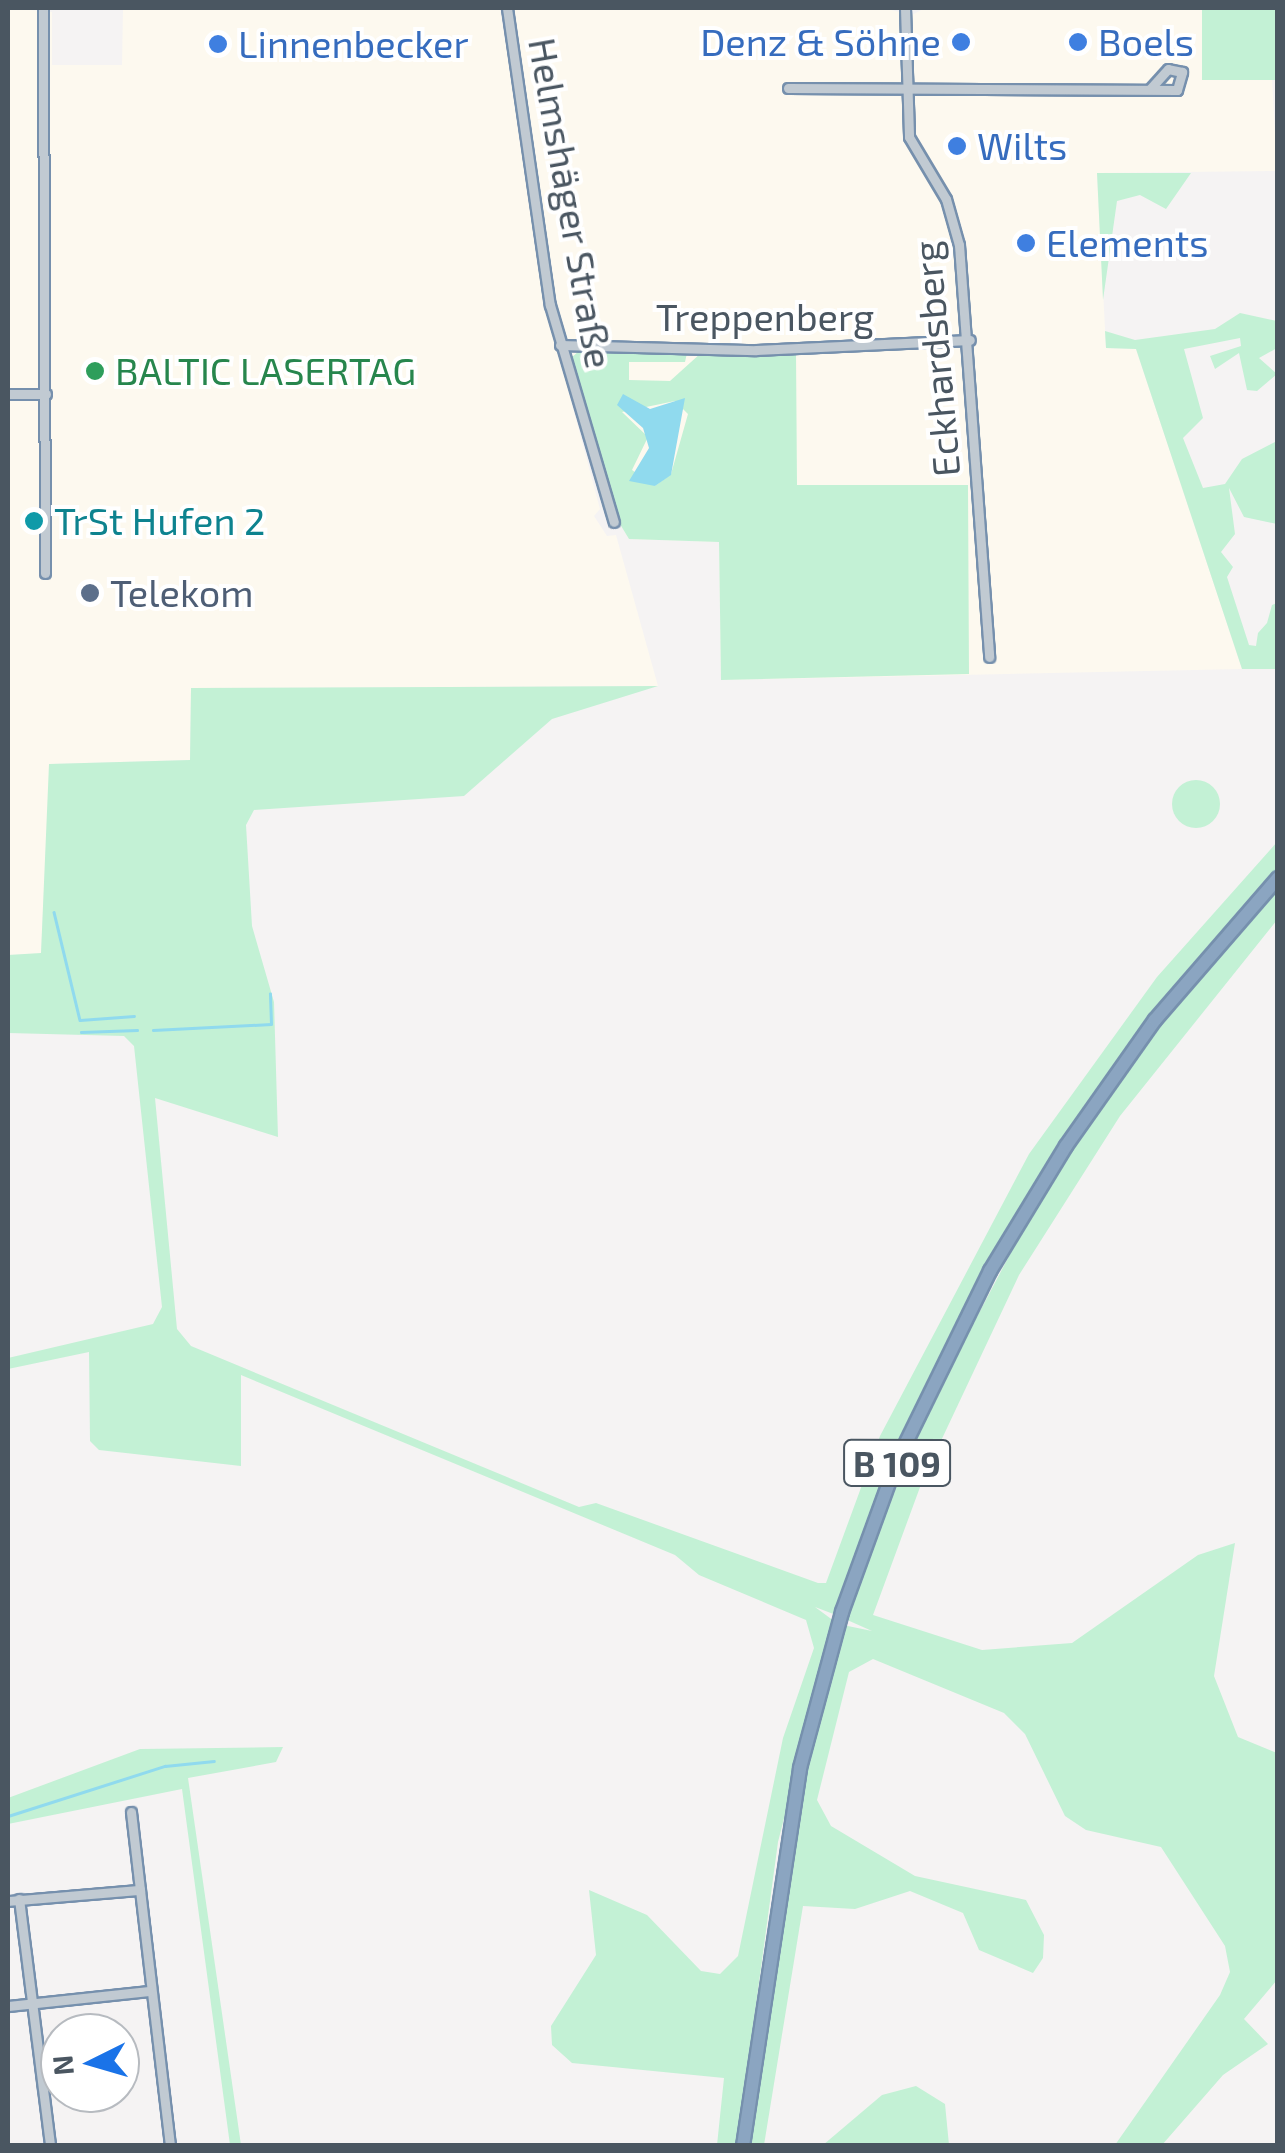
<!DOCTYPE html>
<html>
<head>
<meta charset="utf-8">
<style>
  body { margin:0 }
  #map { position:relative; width:1285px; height:2153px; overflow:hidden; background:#f5f3f3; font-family:"Exo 2",sans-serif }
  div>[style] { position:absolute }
  .commercial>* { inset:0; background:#fdf9ef }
  .green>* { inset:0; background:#c3f1d5; transform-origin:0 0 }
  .round { border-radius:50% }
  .water>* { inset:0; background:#90daee }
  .stream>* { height:2.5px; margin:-1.25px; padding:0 1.25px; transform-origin:1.25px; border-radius:1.25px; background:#90daee }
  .roads { filter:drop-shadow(2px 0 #7690ad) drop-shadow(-2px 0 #7690ad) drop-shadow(0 2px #7690ad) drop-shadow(0 -2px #7690ad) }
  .minor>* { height:9px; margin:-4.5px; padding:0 4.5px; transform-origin:4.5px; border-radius:4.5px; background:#c1cad2 }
  .highway>* { height:12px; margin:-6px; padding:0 6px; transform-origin:6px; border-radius:6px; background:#8ba5c1 }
  .dots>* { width:28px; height:28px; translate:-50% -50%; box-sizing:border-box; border:5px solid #fff; border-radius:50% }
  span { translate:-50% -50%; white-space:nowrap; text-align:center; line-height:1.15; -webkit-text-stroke:8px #fff; paint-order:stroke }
  .shield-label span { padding:2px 8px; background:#fff; border:2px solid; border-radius:8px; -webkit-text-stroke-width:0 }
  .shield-label { font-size:35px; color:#4a5661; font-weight:700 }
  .shop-label { font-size:38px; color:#366cbe }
  .right { translate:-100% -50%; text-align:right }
  .left { translate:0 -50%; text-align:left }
  .street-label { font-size:38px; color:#4a5661 }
  .leisure-label { font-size:38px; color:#27864d }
  .culture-label { font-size:38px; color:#0d838f }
  .service-label { font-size:38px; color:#4e5e75 }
  .frame { position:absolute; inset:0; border:10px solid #4a5661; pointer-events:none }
  .north { position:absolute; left:40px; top:2013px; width:100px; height:100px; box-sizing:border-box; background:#fff; border:2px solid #b7bbc0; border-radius:50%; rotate:265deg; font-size:28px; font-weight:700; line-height:40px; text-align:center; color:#4a5661 }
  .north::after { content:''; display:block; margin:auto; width:35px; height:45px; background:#1a73e8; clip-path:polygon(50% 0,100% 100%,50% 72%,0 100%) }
</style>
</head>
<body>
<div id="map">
  <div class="commercial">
    <i style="clip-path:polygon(8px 8px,52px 12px,52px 65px,122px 65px,123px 8px,500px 8px,550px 322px,600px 509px,594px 516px,607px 536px,616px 535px,658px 686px,191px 688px,190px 760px,50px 764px,41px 954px,8px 955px)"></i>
    <i style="clip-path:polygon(510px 8px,883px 8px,912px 15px,925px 8px,1202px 8px,1204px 80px,1272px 78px,1277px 171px,1097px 173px,1106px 348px,1136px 349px,1242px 669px,721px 680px,719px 542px,629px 539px,609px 506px,560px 334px)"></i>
  </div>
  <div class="green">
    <i style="left:1202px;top:8px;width:75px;height:72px"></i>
    <i style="clip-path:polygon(1097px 173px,1191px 173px,1166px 209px,1140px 195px,1117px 201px,1103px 300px)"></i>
    <i style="clip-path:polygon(1240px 313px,1277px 321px,1277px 348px,1259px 358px,1277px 374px,1257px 391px,1247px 390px,1239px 353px,1215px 369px,1210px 356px,1241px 346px,1240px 338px,1184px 349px,1203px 418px,1183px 438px,1203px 488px,1225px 484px,1242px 459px,1277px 441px,1277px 524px,1244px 517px,1229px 488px,1235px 534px,1221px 552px,1233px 567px,1227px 577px,1249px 645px,1256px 646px,1258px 633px,1267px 623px,1272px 605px,1277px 603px,1277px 669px,1242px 669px,1136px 349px,1106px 348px,1105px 331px,1135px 340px,1215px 329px)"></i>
    <i style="clip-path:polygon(evenodd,580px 350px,687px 353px,685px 362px,629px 362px,629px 380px,670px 381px,701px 353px,796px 352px,797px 485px,968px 485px,969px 674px,721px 680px,719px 542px,629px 539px,609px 506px,570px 359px,580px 350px,675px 401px,688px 414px,671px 474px,655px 486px,632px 470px,648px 437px,622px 412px,675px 401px)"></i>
    <i style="clip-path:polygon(658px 686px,552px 719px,464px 796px,254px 810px,246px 825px,252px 926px,274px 1002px,278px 1137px,155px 1098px,177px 1329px,191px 1346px,579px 1507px,596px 1503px,818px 1583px,826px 1583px,880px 1436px,1029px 1154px,1157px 977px,1277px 842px,1277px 871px,1128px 1048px,1017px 1213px,900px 1440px,836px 1615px,815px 1607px,834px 1621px,778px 1842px,737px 2145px,717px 2145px,724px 2078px,572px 2063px,552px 2045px,551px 2026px,596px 1955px,589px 1890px,647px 1915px,701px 1971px,720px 1974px,738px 1956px,783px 1738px,814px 1648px,806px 1620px,699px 1575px,675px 1555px,241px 1375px,241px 1466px,99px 1450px,90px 1441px,89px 1352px,8px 1369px,8px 1358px,153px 1324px,162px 1307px,134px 1046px,124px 1036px,8px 1033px,8px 955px,41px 953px,49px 764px,190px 760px,191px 688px)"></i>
    <i class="round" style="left:1172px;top:780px;width:48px;height:48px"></i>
    <i style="clip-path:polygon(1277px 885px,1277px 920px,1120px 1116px,1019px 1275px,923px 1479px,873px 1615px,982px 1650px,1072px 1643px,1198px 1555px,1235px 1543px,1214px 1676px,1238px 1737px,1277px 1753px,1277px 1980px,1244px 2019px,1268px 2044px,1223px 2075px,1162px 2145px,1115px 2145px,1220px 1995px,1230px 1972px,1225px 1946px,1161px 1847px,1086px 1830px,1065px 1816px,1025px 1734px,1004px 1713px,873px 1659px,849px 1672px,817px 1800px,831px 1826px,915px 1876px,1026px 1900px,1044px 1935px,1043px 1958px,1033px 1973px,979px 1950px,963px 1913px,910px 1891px,855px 1909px,803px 1906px,764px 2145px,748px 2146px,795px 1814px,843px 1625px,872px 1631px,845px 1619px,910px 1444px,1047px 1184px,1171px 1009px)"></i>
    <i style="clip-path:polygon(283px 1747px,276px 1762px,188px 1778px,241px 2145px,230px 2145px,182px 1789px,8px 1824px,8px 1798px,140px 1749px)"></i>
    <i style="clip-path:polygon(916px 2086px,945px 2104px,949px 2145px,823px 2145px,882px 2095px)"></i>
  </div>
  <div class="water">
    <i style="clip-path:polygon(623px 394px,650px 409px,685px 398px,671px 475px,655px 486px,629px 481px,649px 448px,643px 428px,617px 405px)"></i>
  </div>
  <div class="stream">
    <i style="left:54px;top:912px;width:111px;rotate:76.5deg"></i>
    <i style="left:80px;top:1020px;width:54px;rotate:-4.2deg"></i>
    <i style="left:153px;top:1030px;width:118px;rotate:-2.9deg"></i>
    <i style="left:271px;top:1024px;width:30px;rotate:-92deg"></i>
    <i style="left:81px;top:1032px;width:56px;rotate:-2deg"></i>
    <i style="left:8px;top:1816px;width:165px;rotate:-17.7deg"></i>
    <i style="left:165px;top:1766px;width:49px;rotate:-5.8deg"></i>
  </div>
  <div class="roads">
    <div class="minor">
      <i style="left:43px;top:8px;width:565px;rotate:89.8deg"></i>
      <i style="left:507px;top:8px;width:300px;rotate:81.8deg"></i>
      <i style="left:550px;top:305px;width:226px;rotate:73.6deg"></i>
      <i style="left:905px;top:8px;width:129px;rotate:88.2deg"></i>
      <i style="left:909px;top:137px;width:72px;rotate:59.2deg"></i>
      <i style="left:946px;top:199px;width:48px;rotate:74.2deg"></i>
      <i style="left:959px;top:245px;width:413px;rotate:85.8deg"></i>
      <i style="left:788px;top:88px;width:389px;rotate:0.3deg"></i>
      <i style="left:1177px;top:90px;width:19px;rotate:-74deg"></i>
      <i style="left:1182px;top:72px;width:14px;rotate:-168deg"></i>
      <i style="left:1168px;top:69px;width:27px;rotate:132deg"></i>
      <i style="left:560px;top:345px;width:196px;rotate:1.5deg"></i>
      <i style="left:756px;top:350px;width:214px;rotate:-2.7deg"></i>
      <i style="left:8px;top:394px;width:38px"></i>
      <i style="left:131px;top:1812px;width:79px;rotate:83.4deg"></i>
      <i style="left:19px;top:1899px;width:249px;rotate:82.8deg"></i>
      <i style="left:8px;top:1901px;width:132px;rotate:-4.8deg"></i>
      <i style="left:140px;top:1890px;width:258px;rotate:83.3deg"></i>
      <i style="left:8px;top:2006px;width:142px;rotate:-6.1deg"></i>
    </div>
    <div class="highway">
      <i style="left:743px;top:2146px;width:382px;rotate:-81.4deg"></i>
      <i style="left:800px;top:1768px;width:162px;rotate:-74.9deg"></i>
      <i style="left:842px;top:1612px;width:161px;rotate:-70deg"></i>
      <i style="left:897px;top:1461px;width:212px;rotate:-63.9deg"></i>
      <i style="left:990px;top:1271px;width:146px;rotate:-58.7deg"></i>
      <i style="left:1066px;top:1146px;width:154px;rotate:-54.8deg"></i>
      <i style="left:1155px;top:1020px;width:188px;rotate:-49.1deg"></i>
    </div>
  </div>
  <div class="dots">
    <i style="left:961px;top:42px;background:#3f7fe0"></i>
    <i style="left:1078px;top:42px;background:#3f7fe0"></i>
    <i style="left:218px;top:44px;background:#3f7fe0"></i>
    <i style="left:957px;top:146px;background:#3f7fe0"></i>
    <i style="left:1026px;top:243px;background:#3f7fe0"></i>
    <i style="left:95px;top:371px;background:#2e9e5b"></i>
    <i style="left:34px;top:521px;background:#0f9aa8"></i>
    <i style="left:90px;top:593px;background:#5c6f8a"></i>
  </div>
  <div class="shield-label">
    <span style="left:897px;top:1463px">B 109</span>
  </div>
  <div class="shop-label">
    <span class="right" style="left:941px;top:42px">Denz &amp; Söhne</span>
    <span class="left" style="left:1098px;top:42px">Boels</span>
    <span class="left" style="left:238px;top:44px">Linnenbecker</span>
    <span class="left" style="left:977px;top:146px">Wilts</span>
    <span class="left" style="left:1046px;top:243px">Elements</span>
  </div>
  <div class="street-label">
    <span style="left:571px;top:203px;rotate:80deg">Helmshäger Straße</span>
    <span style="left:765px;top:317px">Treppenberg</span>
    <span style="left:936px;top:359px;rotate:-95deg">Eckhardsberg</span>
  </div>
  <div class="leisure-label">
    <span class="left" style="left:115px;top:371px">BALTIC LASERTAG</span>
  </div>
  <div class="culture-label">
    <span class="left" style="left:54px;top:521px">TrSt Hufen 2</span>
  </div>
  <div class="service-label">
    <span class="left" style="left:110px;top:593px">Telekom</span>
  </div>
  <div class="frame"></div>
  <div class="north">N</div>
</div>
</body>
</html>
